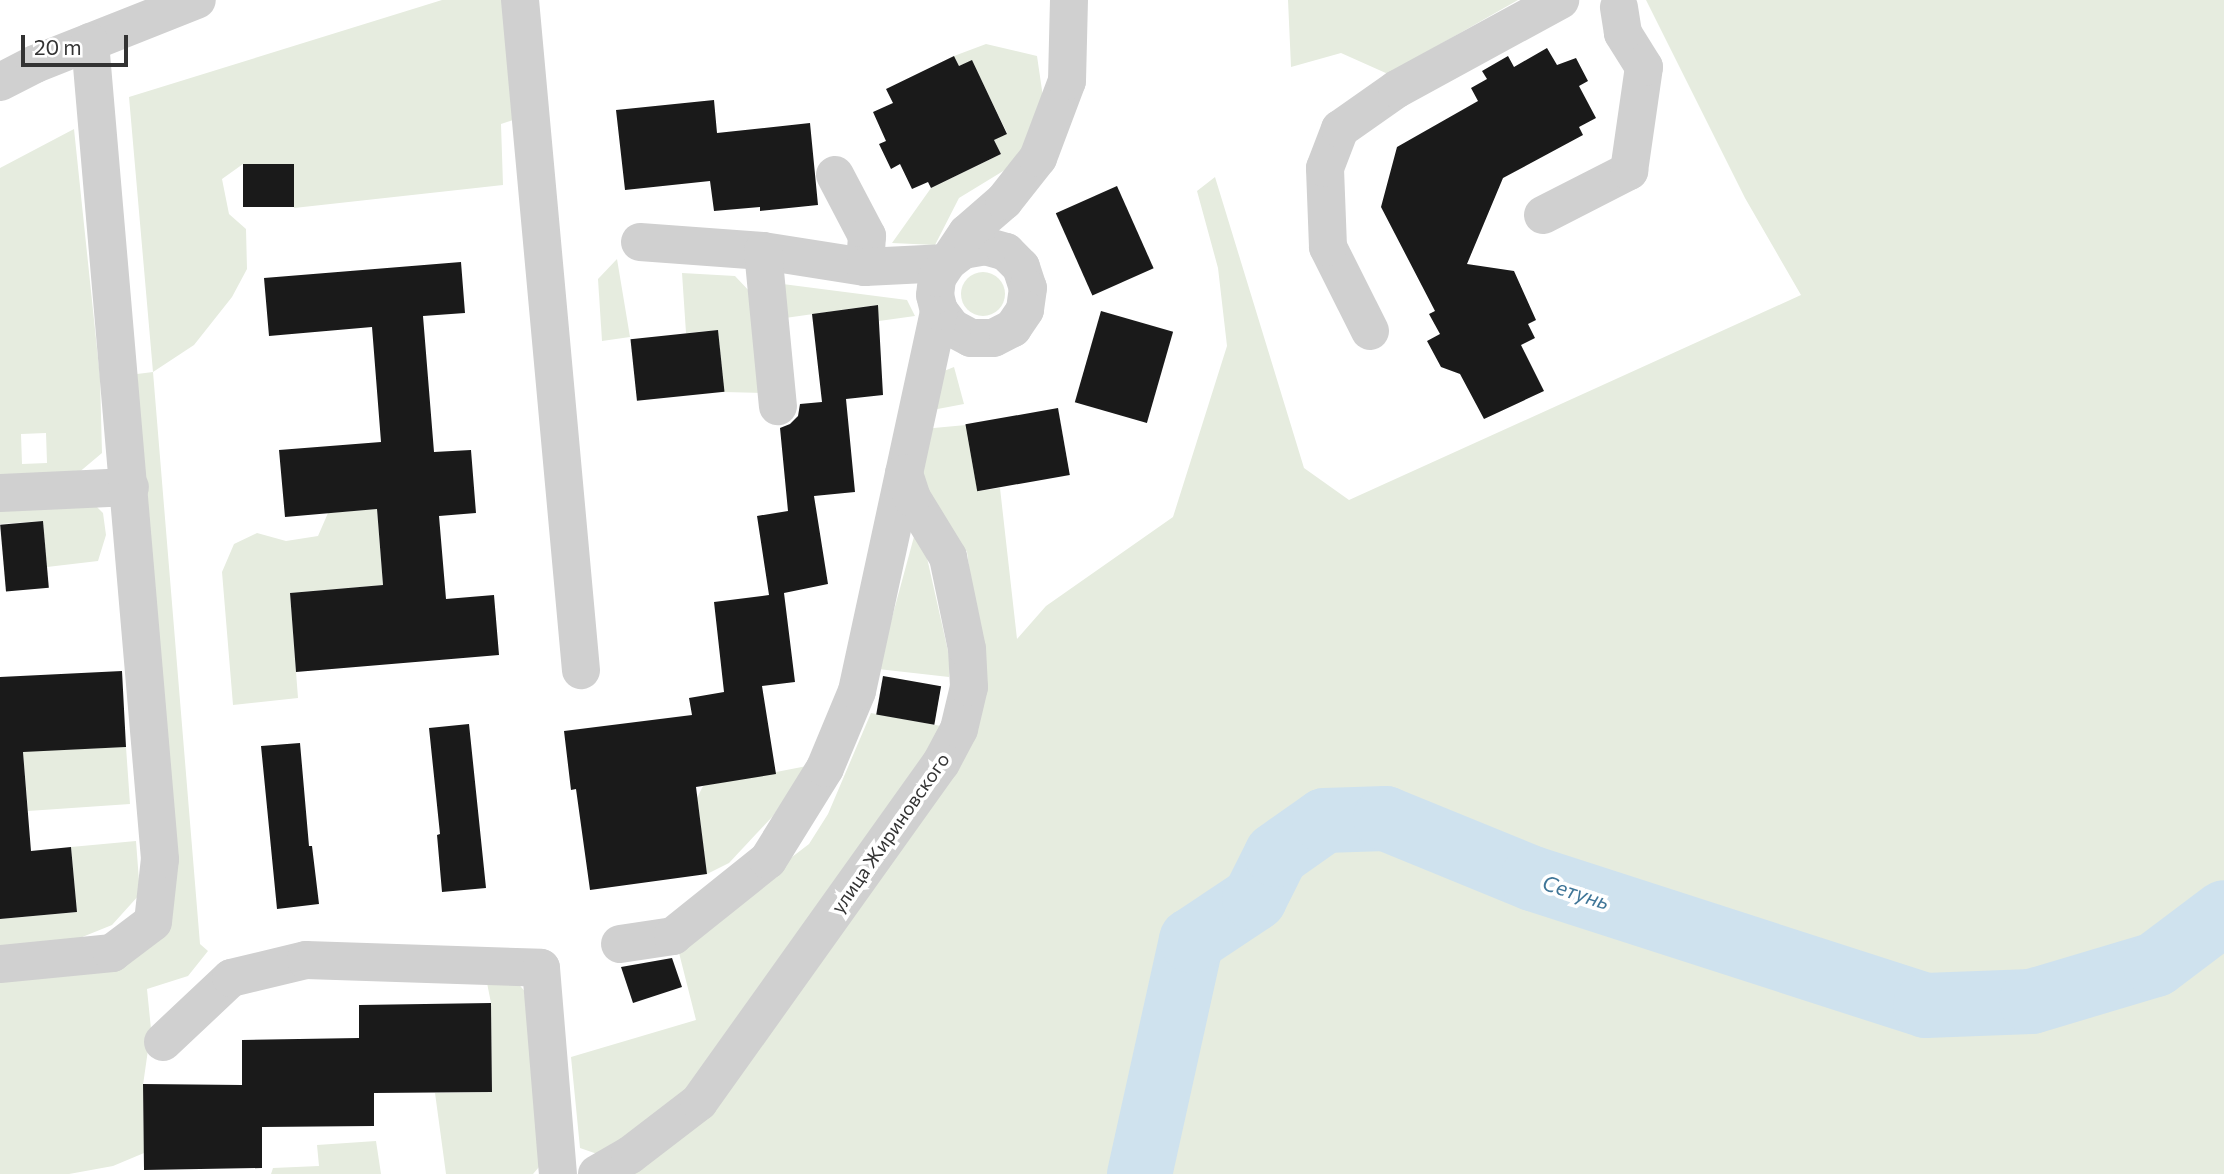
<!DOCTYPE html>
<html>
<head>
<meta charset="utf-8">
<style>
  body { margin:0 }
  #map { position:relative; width:2224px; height:1174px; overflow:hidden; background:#fff; font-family:Commissioner,sans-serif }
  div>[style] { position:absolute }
  .green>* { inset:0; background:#e6ecdf }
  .round { border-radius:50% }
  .river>* { height:65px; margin:-32.5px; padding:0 32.5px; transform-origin:32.5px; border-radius:32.5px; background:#cfe2ee }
  .building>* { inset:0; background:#1a1a1a; transform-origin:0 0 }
  .minor>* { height:38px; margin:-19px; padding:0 19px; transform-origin:19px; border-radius:19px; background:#d0d0d0 }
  span { translate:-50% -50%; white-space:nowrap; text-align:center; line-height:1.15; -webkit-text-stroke:7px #fff; paint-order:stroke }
  .street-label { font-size:19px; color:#333 }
  .water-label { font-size:21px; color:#3f7597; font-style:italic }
  .scale { position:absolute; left:21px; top:35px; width:107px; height:32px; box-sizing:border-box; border:4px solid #333; border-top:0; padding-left:9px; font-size:21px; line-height:24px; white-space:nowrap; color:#333; -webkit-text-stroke:5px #fff; paint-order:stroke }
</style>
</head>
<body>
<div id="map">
  <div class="green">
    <i style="clip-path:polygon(442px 0,502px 0,513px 120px,501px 124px,503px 185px,294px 208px,294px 164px,243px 164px,222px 179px,229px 214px,246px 229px,247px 269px,232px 297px,194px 345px,153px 372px,200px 944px,208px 951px,188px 976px,147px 989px,151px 1029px,143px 1085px,144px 1153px,113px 1166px,69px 1174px,0 1174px,0 976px,158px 938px,137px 374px,153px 372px,129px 97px)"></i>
    <i style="clip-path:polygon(1288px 0,1518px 0,1388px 74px,1341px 53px,1291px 67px)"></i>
    <i style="clip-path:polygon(1646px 0,2224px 0,2224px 1174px,617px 1174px,629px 1163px,985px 690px,967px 552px,933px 504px,923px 480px,923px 429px,966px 425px,979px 491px,1000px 488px,1017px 639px,1046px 606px,1173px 517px,1227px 346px,1218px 268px,1197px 191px,1215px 177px,1304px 468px,1349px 500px,1801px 295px,1745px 198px)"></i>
    <i style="clip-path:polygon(986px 44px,1037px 56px,1043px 97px,1018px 162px,959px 198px,935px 245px,892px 243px,931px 188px,1001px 154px,994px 140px,1007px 133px,972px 61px,959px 66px,954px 56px)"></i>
    <i style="clip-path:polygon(evenodd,74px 129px,100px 377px,102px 453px,77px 474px,0 493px,0 168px,74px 129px,46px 433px,47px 463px,22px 464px,21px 434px,46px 433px)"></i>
    <i style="clip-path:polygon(617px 259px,630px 337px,602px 341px,598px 279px)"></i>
    <i class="round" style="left:961px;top:272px;width:44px;height:44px"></i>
    <i style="clip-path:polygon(682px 273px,735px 276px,752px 294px,765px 393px,724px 392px,718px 330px,686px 333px)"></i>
    <i style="clip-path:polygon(767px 282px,907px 300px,915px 316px,879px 321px,877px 305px,771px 320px)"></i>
    <i style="clip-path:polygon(954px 367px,964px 404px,927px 411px,934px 375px)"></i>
    <i style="clip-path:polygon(94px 504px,103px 513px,106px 535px,98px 561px,47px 567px,43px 521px,0 524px,0 508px)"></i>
    <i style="clip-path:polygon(377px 509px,383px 585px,290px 593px,298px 698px,233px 705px,222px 572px,234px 544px,257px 533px,286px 541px,318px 536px,328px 513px)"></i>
    <i style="clip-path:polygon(915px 533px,923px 540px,950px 660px,949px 677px,878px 669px)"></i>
    <i style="clip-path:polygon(54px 704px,56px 750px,126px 747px,130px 804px,28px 811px,19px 706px)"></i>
    <i style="clip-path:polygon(871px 713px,941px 726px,937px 747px,694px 1087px,603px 1156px,580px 1148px,571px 1057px,696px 1020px,677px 945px,809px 844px,828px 814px)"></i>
    <i style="clip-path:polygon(807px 766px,773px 816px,729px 863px,707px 874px,697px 798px,703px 786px)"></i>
    <i style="clip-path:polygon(136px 841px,140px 894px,112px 925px,60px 946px,0 949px,0 919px,77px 912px,71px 847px)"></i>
    <i style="clip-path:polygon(517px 982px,531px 999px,545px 1160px,533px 1174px,446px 1174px,435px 1093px,492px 1092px,491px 1003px,487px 983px)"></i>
    <i style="clip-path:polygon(376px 1141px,381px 1174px,271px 1174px,273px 1168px,319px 1166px,317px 1145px)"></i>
  </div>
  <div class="river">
    <i style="left:1139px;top:1174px;width:240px;rotate:-77.5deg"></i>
    <i style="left:1191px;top:940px;width:76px;rotate:-33.7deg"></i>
    <i style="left:1254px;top:898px;width:49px;rotate:-63.4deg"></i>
    <i style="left:1276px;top:854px;width:59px;rotate:-35.3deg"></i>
    <i style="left:1324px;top:820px;width:61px;rotate:-1.9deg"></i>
    <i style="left:1385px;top:818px;width:159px;rotate:22.2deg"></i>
    <i style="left:1532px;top:878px;width:413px;rotate:17.9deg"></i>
    <i style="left:1925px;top:1005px;width:106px;rotate:-2.2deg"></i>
    <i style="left:2031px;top:1001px;width:129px;rotate:-16.6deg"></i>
    <i style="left:2155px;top:964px;width:86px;rotate:-37deg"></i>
  </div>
  <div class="building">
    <i style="clip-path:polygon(1547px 48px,1557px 65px,1576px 58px,1588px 81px,1579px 86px,1596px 118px,1579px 127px,1583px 135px,1503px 178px,1467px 264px,1514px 271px,1536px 320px,1528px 324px,1535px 338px,1521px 345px,1544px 391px,1484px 419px,1460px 374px,1441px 367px,1427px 341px,1440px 334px,1429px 314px,1435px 311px,1381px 207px,1397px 147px,1478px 101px,1471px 88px,1487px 79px,1482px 71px,1508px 56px,1514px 67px)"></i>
    <i style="clip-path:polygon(954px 56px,959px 66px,972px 60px,1007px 134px,994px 140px,1001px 154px,931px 188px,928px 182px,912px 189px,900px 164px,891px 169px,879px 144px,886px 141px,873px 112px,893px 103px,886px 89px)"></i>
    <i style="clip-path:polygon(714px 100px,717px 133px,810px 123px,818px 205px,760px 211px,760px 207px,714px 211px,710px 181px,625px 190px,616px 110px)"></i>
    <i style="left:243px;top:164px;width:51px;height:43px"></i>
    <i style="left:1117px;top:186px;width:90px;height:67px;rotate:66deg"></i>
    <i style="clip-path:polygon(461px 262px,465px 313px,423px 316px,434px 452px,471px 450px,476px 513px,439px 516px,446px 599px,494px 595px,499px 655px,296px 672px,290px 593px,383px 585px,377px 509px,285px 517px,279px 450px,381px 442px,372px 327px,269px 336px,264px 278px)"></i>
    <i style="clip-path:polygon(878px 305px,883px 395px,846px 399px,855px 492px,814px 496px,828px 584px,784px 593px,795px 682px,762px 686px,776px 774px,696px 787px,707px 874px,590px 890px,576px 789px,571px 790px,564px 731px,692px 715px,689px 698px,724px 692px,714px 602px,769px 595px,757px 516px,788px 511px,780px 428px,790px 424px,798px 416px,800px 404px,822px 402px,812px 314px)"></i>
    <i style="left:1101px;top:311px;width:75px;height:95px;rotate:16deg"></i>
    <i style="left:718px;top:330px;width:62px;height:88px;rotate:84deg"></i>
    <i style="left:1058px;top:408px;width:68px;height:94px;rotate:80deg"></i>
    <i style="left:43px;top:521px;width:67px;height:43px;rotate:85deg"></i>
    <i style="clip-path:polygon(122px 671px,126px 747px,23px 752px,31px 851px,71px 847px,77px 912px,0 919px,0 677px)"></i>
    <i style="left:883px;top:676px;width:59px;height:39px;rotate:10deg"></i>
    <i style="clip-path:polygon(469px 724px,486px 888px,442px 892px,437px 835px,440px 834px,429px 728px)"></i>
    <i style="clip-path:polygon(300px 743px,309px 846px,312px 846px,319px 904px,277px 909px,261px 746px)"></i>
    <i style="clip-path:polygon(672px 958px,682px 987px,633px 1003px,621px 967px)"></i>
    <i style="clip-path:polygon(491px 1003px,492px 1092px,374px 1093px,374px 1126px,262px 1127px,262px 1168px,144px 1170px,143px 1084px,242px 1085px,242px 1040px,359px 1038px,359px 1005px)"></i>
  </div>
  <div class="minor">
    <i style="left:520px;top:0;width:673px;rotate:84.8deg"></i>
    <i style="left:0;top:82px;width:39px;rotate:-27deg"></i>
    <i style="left:35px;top:64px;width:174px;rotate:-21.6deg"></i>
    <i style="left:835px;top:175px;width:69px;rotate:62.3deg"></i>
    <i style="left:867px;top:236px;width:31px;rotate:94deg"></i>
    <i style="left:1543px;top:215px;width:97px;rotate:-27.1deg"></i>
    <i style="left:1629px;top:171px;width:105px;rotate:-81.8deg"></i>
    <i style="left:1644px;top:67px;width:40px;rotate:-122deg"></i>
    <i style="left:1623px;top:33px;width:26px;rotate:-99deg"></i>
    <i style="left:640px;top:242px;width:123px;rotate:4.2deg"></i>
    <i style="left:763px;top:251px;width:103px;rotate:8.9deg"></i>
    <i style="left:865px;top:267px;width:81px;rotate:-2.8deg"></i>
    <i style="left:946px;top:263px;width:21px;rotate:-37deg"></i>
    <i style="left:963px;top:250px;width:22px;rotate:-10deg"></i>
    <i style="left:985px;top:246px;width:22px;rotate:16deg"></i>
    <i style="left:1006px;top:252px;width:21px;rotate:45deg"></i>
    <i style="left:1021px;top:267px;width:22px;rotate:72deg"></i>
    <i style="left:1028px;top:288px;width:22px;rotate:98deg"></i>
    <i style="left:1025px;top:310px;width:22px;rotate:124deg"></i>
    <i style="left:1013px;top:328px;width:22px;rotate:153deg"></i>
    <i style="left:993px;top:338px;width:22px;rotate:180deg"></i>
    <i style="left:971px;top:338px;width:21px;rotate:-152deg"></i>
    <i style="left:952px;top:328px;width:21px;rotate:-127deg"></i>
    <i style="left:763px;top:251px;width:156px;rotate:84.5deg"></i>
    <i style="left:1370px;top:331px;width:94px;rotate:-116.6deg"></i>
    <i style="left:1328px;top:247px;width:79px;rotate:-92.2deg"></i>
    <i style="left:1325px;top:168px;width:42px;rotate:-69deg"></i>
    <i style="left:1340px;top:129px;width:70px;rotate:-35.1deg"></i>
    <i style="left:1397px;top:89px;width:186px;rotate:-28.6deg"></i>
    <i style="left:0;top:493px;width:130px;rotate:-2.6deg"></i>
    <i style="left:620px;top:944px;width:54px;rotate:-8.6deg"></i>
    <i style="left:673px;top:936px;width:122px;rotate:-38.7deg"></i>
    <i style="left:768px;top:860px;width:108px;rotate:-58.2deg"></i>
    <i style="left:825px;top:768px;width:83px;rotate:-67.4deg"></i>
    <i style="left:857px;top:691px;width:389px;rotate:-77.8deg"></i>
    <i style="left:939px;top:311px;width:16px;rotate:-104deg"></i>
    <i style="left:935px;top:295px;width:17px;rotate:-83deg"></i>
    <i style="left:937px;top:278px;width:54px;rotate:-56.3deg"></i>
    <i style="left:967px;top:233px;width:49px;rotate:-40.9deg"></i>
    <i style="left:1004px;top:201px;width:55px;rotate:-51.7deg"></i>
    <i style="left:1038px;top:158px;width:82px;rotate:-69.4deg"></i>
    <i style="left:1067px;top:81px;width:81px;rotate:-88.6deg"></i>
    <i style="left:0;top:964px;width:113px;rotate:-5.6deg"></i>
    <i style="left:112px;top:953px;width:51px;rotate:-37.1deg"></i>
    <i style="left:153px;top:922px;width:63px;rotate:-83.7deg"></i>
    <i style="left:160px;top:859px;width:820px;rotate:-94.9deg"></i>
    <i style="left:163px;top:1042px;width:93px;rotate:-43.3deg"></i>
    <i style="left:231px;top:978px;width:77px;rotate:-13.5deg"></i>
    <i style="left:306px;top:960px;width:235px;rotate:1.9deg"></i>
    <i style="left:541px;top:968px;width:207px;rotate:85.3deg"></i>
    <i style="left:597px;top:1174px;width:38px;rotate:-30deg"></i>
    <i style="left:630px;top:1155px;width:87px;rotate:-37.5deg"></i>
    <i style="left:699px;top:1102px;width:417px;rotate:-54.5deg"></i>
    <i style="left:941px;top:763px;width:38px;rotate:-62deg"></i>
    <i style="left:959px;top:729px;width:43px;rotate:-76.6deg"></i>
    <i style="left:969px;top:687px;width:38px;rotate:-93deg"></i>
    <i style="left:967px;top:649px;width:94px;rotate:-101.7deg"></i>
    <i style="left:948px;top:557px;width:69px;rotate:-121.4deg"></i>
    <i style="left:912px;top:498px;width:26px;rotate:-108deg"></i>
  </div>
  <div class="street-label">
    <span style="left:890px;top:833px;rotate:-55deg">улица Жириновского</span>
  </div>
  <div class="water-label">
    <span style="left:1576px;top:892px;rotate:18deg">Сетунь</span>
  </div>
  <div class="scale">20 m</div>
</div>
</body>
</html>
